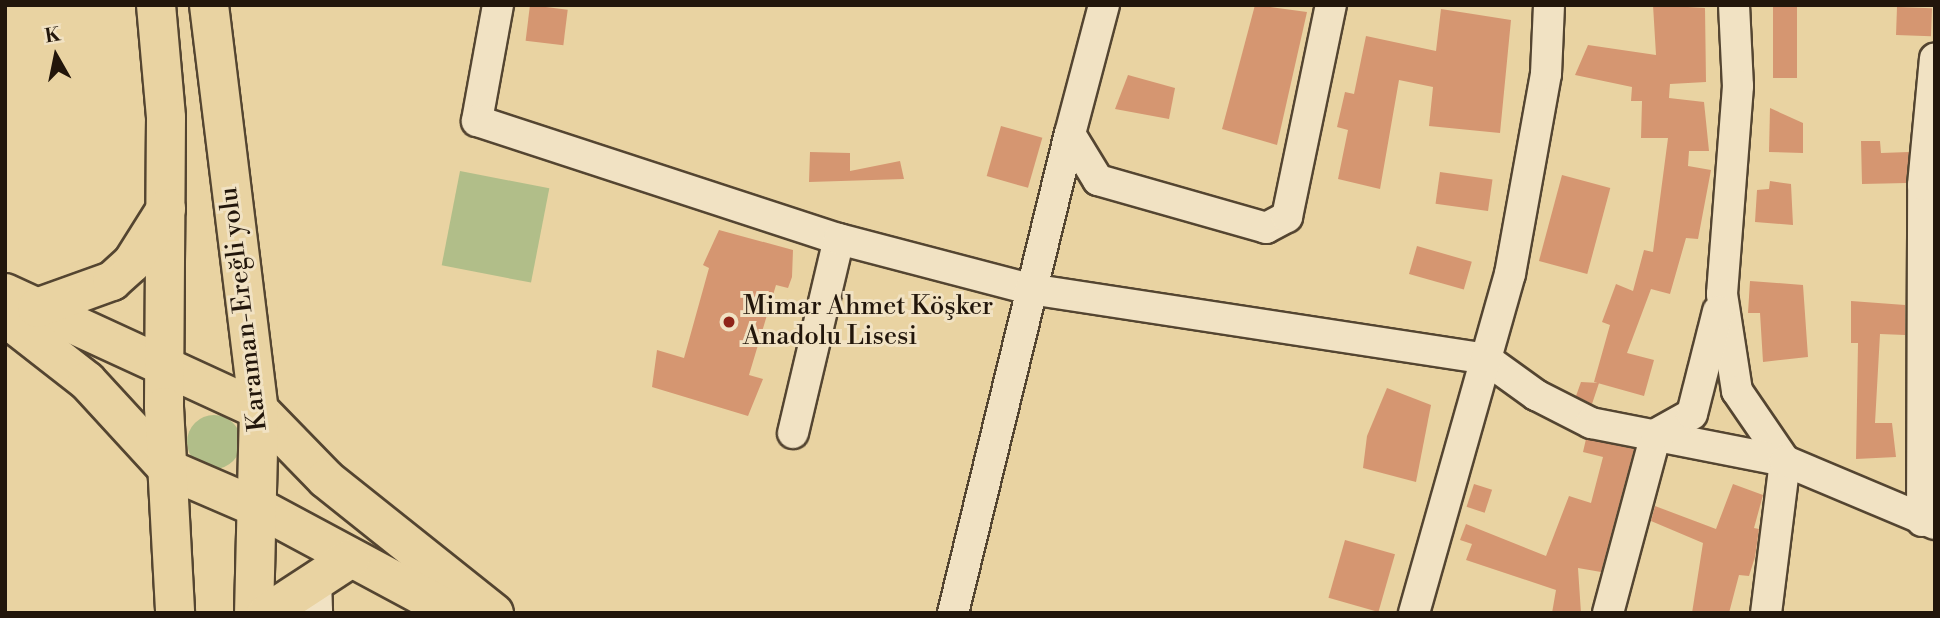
<!DOCTYPE html>
<html>
<head>
<meta charset="utf-8">
<style>
  body { margin:0 }
  #map { position:relative; width:1940px; height:618px; overflow:hidden; background:#e9d3a2; font-family:"Libre Bodoni",serif }
  div>[style] { position:absolute }
  .green>* { inset:0; background:#b1be89; transform-origin:0 0 }
  .round { border-radius:50% }
  .building>* { inset:0; background:#d59671; transform-origin:0 0 }
  .roads { filter:drop-shadow(2px 0 #544531) drop-shadow(-2px 0 #544531) drop-shadow(0 2px #544531) drop-shadow(0 -2px #544531) }
  .minor>* { height:30px; margin:-15px; padding:0 15px; transform-origin:15px; border-radius:15px; background:#f1e2c3 }
  .major>* { height:38px; margin:-19px; padding:0 19px; transform-origin:19px; border-radius:19px; background:#e9d3a2 }
  .highway>* { height:38px; margin:-19px; padding:0 19px; transform-origin:19px; border-radius:19px; background:#e9d3a2 }
  .dots>* { width:19px; height:19px; translate:-50% -50%; box-sizing:border-box; border:4px solid #f1e2c3; border-radius:50% }
  span { translate:-50% -50%; white-space:nowrap; text-align:center; line-height:1.15; -webkit-text-stroke:6px #f1e2c3; paint-order:stroke }
  .poi-label { font-size:26px; color:#22160b }
  .left { translate:0 -50%; text-align:left }
  .street-label { font-size:26px; color:#22160b }
  .frame { position:absolute; inset:0; border:7px solid #22160b; pointer-events:none }
  .north { position:absolute; left:21px; top:21px; width:70px; height:70px; -webkit-text-stroke:5px #f1e2c3; paint-order:stroke; rotate:351deg; font-size:19px; font-weight:700; line-height:28px; text-align:center; color:#22160b }
  .north::after { content:''; display:block; margin:auto; width:24px; height:32px; background:#22160b; clip-path:polygon(50% 0,100% 100%,50% 72%,0 100%) }
</style>
</head>
<body>
<div id="map">
  <div class="green">
    <i style="left:460px;top:171px;width:91px;height:96px;rotate:11deg"></i>
    <i class="round" style="left:187px;top:415px;width:54px;height:54px"></i>
  </div>
  <div class="building">
    <i style="left:530px;top:5px;width:38px;height:36px;rotate:7deg"></i>
    <i style="clip-path:polygon(1255px 5px,1307px 12px,1277px 145px,1222px 129px)"></i>
    <i style="clip-path:polygon(1653px 5px,1705px 8px,1706px 82px,1670px 84px,1669px 98px,1704px 102px,1709px 151px,1689px 151px,1688px 166px,1711px 170px,1698px 239px,1686px 238px,1670px 294px,1651px 289px,1627px 353px,1654px 360px,1644px 396px,1594px 382px,1610px 325px,1602px 322px,1616px 284px,1633px 291px,1644px 250px,1653px 252px,1668px 138px,1641px 138px,1642px 101px,1631px 101px,1632px 87px,1575px 75px,1588px 45px,1656px 55px)"></i>
    <i style="left:1773px;top:5px;width:24px;height:73px"></i>
    <i style="left:1897px;top:7px;width:35px;height:28px;rotate:2deg"></i>
    <i style="clip-path:polygon(1441px 9px,1511px 20px,1500px 133px,1429px 126px,1433px 87px,1399px 80px,1380px 189px,1338px 179px,1348px 130px,1337px 127px,1345px 92px,1354px 94px,1366px 36px,1436px 51px)"></i>
    <i style="clip-path:polygon(1128px 75px,1175px 88px,1169px 119px,1115px 109px)"></i>
    <i style="clip-path:polygon(1770px 108px,1803px 123px,1803px 153px,1769px 152px)"></i>
    <i style="left:1001px;top:126px;width:43px;height:52px;rotate:16deg"></i>
    <i style="clip-path:polygon(1861px 141px,1880px 141px,1881px 153px,1909px 152px,1906px 183px,1862px 184px)"></i>
    <i style="clip-path:polygon(810px 152px,850px 153px,850px 171px,900px 161px,904px 179px,809px 182px)"></i>
    <i style="left:1440px;top:172px;width:53px;height:32px;rotate:8deg"></i>
    <i style="left:1562px;top:175px;width:50px;height:89px;rotate:15deg"></i>
    <i style="clip-path:polygon(1770px 181px,1791px 184px,1793px 225px,1755px 222px,1757px 190px,1769px 189px)"></i>
    <i style="clip-path:polygon(719px 230px,793px 250px,792px 277px,788px 288px,776px 285px,749px 375px,763px 379px,748px 416px,652px 387px,657px 350px,684px 358px,709px 268px,703px 265px)"></i>
    <i style="left:1417px;top:246px;width:57px;height:29px;rotate:16deg"></i>
    <i style="clip-path:polygon(1750px 281px,1803px 285px,1808px 357px,1763px 362px,1760px 313px,1748px 313px)"></i>
    <i style="clip-path:polygon(1851px 301px,1905px 305px,1905px 335px,1880px 334px,1875px 423px,1892px 423px,1896px 457px,1856px 459px,1858px 343px,1851px 343px)"></i>
    <i style="clip-path:polygon(1581px 382px,1599px 383px,1592px 404px,1576px 396px)"></i>
    <i style="clip-path:polygon(1387px 388px,1431px 405px,1416px 482px,1363px 468px,1367px 436px)"></i>
    <i style="clip-path:polygon(1586px 439px,1634px 449px,1601px 572px,1578px 568px,1581px 613px,1552px 613px,1556px 590px,1466px 560px,1472px 544px,1460px 540px,1466px 524px,1546px 556px,1569px 496px,1591px 503px,1603px 457px,1583px 452px)"></i>
    <i style="left:1474px;top:484px;width:19px;height:24px;rotate:18deg"></i>
    <i style="clip-path:polygon(1733px 484px,1763px 495px,1754px 528px,1759px 529px,1755px 557px,1749px 576px,1739px 575px,1729px 613px,1692px 613px,1703px 543px,1651px 521px,1655px 506px,1716px 529px)"></i>
    <i style="left:1345px;top:540px;width:52px;height:60px;rotate:16deg"></i>
  </div>
  <div class="roads">
    <div class="minor">
      <i style="left:498px;top:5px;width:118px;rotate:100.3deg"></i>
      <i style="left:477px;top:121px;width:381px;rotate:18.1deg"></i>
      <i style="left:1104px;top:5px;width:133px;rotate:104.8deg"></i>
      <i style="left:1070px;top:134px;width:54px;rotate:58.7deg"></i>
      <i style="left:1098px;top:180px;width:175px;rotate:15.9deg"></i>
      <i style="left:1266px;top:228px;width:24px;rotate:-28deg"></i>
      <i style="left:1287px;top:217px;width:217px;rotate:-78.3deg"></i>
      <i style="left:1734px;top:5px;width:81px;rotate:87.2deg"></i>
      <i style="left:1738px;top:86px;width:209px;rotate:94.4deg"></i>
      <i style="left:1722px;top:294px;width:98px;rotate:81.2deg"></i>
      <i style="left:1737px;top:391px;width:85px;rotate:55.6deg"></i>
      <i style="left:1785px;top:461px;width:153px;rotate:97.1deg"></i>
      <i style="left:793px;top:433px;width:199px;rotate:-76.7deg"></i>
      <i style="left:839px;top:239px;width:197px;rotate:14.7deg"></i>
      <i style="left:1030px;top:289px;width:461px;rotate:8.7deg"></i>
      <i style="left:1486px;top:359px;width:62px;rotate:35.8deg"></i>
      <i style="left:1536px;top:395px;width:62px;rotate:27deg"></i>
      <i style="left:1591px;top:423px;width:198px;rotate:11.1deg"></i>
      <i style="left:1785px;top:461px;width:163px;rotate:22.8deg"></i>
      <i style="left:1922px;top:521px;width:336px;rotate:-89.8deg"></i>
      <i style="left:1923px;top:185px;width:127px;rotate:-84.6deg"></i>
      <i style="left:316px;top:581px;width:32px;rotate:88deg"></i>
      <i style="left:953px;top:613px;width:493px;rotate:-76.3deg"></i>
      <i style="left:1414px;top:613px;width:352px;rotate:-74.2deg"></i>
      <i style="left:1510px;top:274px;width:203px;rotate:-79.8deg"></i>
      <i style="left:1546px;top:74px;width:69px;rotate:-87.5deg"></i>
      <i style="left:1608px;top:613px;width:185px;rotate:-75deg"></i>
      <i style="left:1656px;top:434px;width:41px;rotate:-29.1deg"></i>
      <i style="left:1692px;top:414px;width:106px;rotate:-75.8deg"></i>
    </div>
    <div class="major">
      <i style="left:5px;top:293px;width:280px;rotate:24.7deg"></i>
      <i style="left:259px;top:410px;width:96px;rotate:45.8deg"></i>
      <i style="left:326px;top:479px;width:215px;rotate:38.6deg"></i>
      <i style="left:5px;top:317px;width:104px;rotate:38deg"></i>
      <i style="left:87px;top:381px;width:120px;rotate:47.4deg"></i>
      <i style="left:168px;top:469px;width:101px;rotate:23.3deg"></i>
      <i style="left:261px;top:509px;width:220px;rotate:28.2deg"></i>
    </div>
    <div class="highway">
      <i style="left:156px;top:5px;width:113px;rotate:84.9deg"></i>
      <i style="left:166px;top:118px;width:289px;rotate:90.4deg"></i>
      <i style="left:164px;top:407px;width:206px;rotate:86.9deg"></i>
      <i style="left:209px;top:5px;width:408px;rotate:83deg"></i>
      <i style="left:259px;top:410px;width:203px;rotate:91.4deg"></i>
      <i style="left:37px;top:308px;width:80px;rotate:-19.8deg"></i>
      <i style="left:112px;top:281px;width:27px;rotate:-42deg"></i>
      <i style="left:132px;top:263px;width:64px;rotate:-57.8deg"></i>
      <i style="left:267px;top:613px;width:100px;rotate:-33.2deg"></i>
    </div>
  </div>
  <div class="dots">
    <i style="left:729px;top:322px;background:#8f2418"></i>
  </div>
  <div class="poi-label">
    <span class="left" style="left:743px;top:322px">Mimar Ahmet Köşker<br>Anadolu Lisesi</span>
  </div>
  <div class="street-label">
    <span style="left:244px;top:309px;rotate:-97deg">Karaman-Ereğli yolu</span>
  </div>
  <div class="frame"></div>
  <div class="north">K</div>
</div>
</body>
</html>
